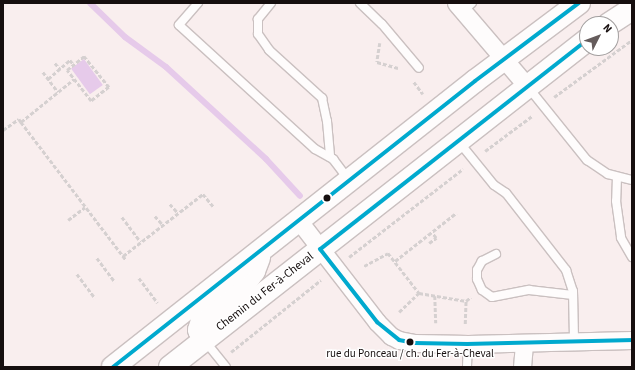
<!DOCTYPE html>
<html>
<head>
<meta charset="utf-8">
<style>
  body { margin:0 }
  #map { position:relative; width:635px; height:370px; overflow:hidden; background:#f9eeee; font-family:"Source Sans 3",sans-serif }
  div>[style] { position:absolute }
  .water>* { inset:0; background:#e6caea; transform-origin:0 0 }
  .stream>* { height:6px; margin:-3px; padding:0 3px; transform-origin:3px; border-radius:3px; background:#e6caea }
  .path>* { height:2.5px; margin-top:-1.25px; transform-origin:0; background:repeating-linear-gradient(90deg,#d5d0d0 0 4px,transparent 0 6px) }
  .roads { filter:drop-shadow(1px 0 #cac0c0) drop-shadow(-1px 0 #cac0c0) drop-shadow(0 1px #cac0c0) drop-shadow(0 -1px #cac0c0) }
  .lane>* { height:8px; margin:-4px; padding:0 4px; transform-origin:4px; border-radius:4px; background:#fefcfc }
  .street>* { height:17px; margin:-8.5px; padding:0 8.5px; transform-origin:8.5px; border-radius:8.5px; background:#fefcfc }
  .secondary>* { height:22px; margin:-11px; padding:0 11px; transform-origin:11px; border-radius:11px; background:#fefcfc }
  .bus-1>* { height:4px; margin:-2px; padding:0 2px; transform-origin:2px; border-radius:2px; background:#00a9ce }
  .dots>* { width:11px; height:11px; translate:-50% -50%; box-sizing:border-box; border:2px solid #fff; border-radius:50% }
  span { translate:-50% -50%; white-space:nowrap; text-align:center; line-height:1.15; -webkit-text-stroke:3px #fff; paint-order:stroke }
  .bus-label { font-size:11px; color:#160e0e }
  .street-label { font-size:12px; color:#160e0e }
  .frame { position:absolute; inset:0; border:4px solid #160e0e; pointer-events:none }
  .north { position:absolute; left:579px; top:16px; width:40px; height:40px; box-sizing:border-box; background:#fff; border:1px solid #a29f9f; border-radius:50%; rotate:48deg; font-size:11px; font-weight:700; line-height:16px; text-align:center; color:#160e0e }
  .north::after { content:''; display:block; margin:auto; width:14px; height:18px; background:#655c5c; clip-path:polygon(50% 0,100% 100%,50% 72%,0 100%) }
</style>
</head>
<body>
<div id="map">
  <div class="water">
    <i style="left:84px;top:59px;width:32px;height:16px;rotate:54deg"></i>
  </div>
  <div class="stream">
    <i style="left:90px;top:3px;width:49px;rotate:44.2deg"></i>
    <i style="left:125px;top:37px;width:51px;rotate:36.2deg"></i>
    <i style="left:166px;top:67px;width:136px;rotate:42.6deg"></i>
    <i style="left:266px;top:159px;width:50px;rotate:47.4deg"></i>
  </div>
  <div class="path">
    <i style="left:380px;top:43px;width:19px;rotate:99deg"></i>
    <i style="left:377px;top:62px;width:22px;rotate:16deg"></i>
    <i style="left:84px;top:56px;width:40px;rotate:51deg"></i>
    <i style="left:109px;top:87px;width:23px;rotate:142deg"></i>
    <i style="left:91px;top:101px;width:39px;rotate:-128deg"></i>
    <i style="left:67px;top:70px;width:22px;rotate:-39deg"></i>
    <i style="left:55px;top:63px;width:8px;rotate:50deg"></i>
    <i style="left:43px;top:72px;width:25px;rotate:53deg"></i>
    <i style="left:48px;top:79px;width:29px;rotate:-41deg"></i>
    <i style="left:70px;top:60px;width:6px;rotate:51deg"></i>
    <i style="left:414px;top:82px;width:15px;rotate:53deg"></i>
    <i style="left:554px;top:97px;width:97px;rotate:-36.2deg"></i>
    <i style="left:21px;top:122px;width:173px;rotate:52.7deg"></i>
    <i style="left:3px;top:130px;width:19px;rotate:-35deg"></i>
    <i style="left:19px;top:119px;width:4px;rotate:56deg"></i>
    <i style="left:21px;top:122px;width:68px;rotate:-39.1deg"></i>
    <i style="left:485px;top:151px;width:59px;rotate:-36.7deg"></i>
    <i style="left:170px;top:204px;width:12px;rotate:48deg"></i>
    <i style="left:155px;top:216px;width:12px;rotate:48deg"></i>
    <i style="left:122px;top:217px;width:31px;rotate:53deg"></i>
    <i style="left:68px;top:220px;width:21px;rotate:-37deg"></i>
    <i style="left:429px;top:243px;width:9px;rotate:-36deg"></i>
    <i style="left:436px;top:238px;width:6px;rotate:-129deg"></i>
    <i style="left:123px;top:256px;width:101px;rotate:-37.8deg"></i>
    <i style="left:203px;top:194px;width:16px;rotate:50deg"></i>
    <i style="left:349px;top:257px;width:144px;rotate:-37.7deg"></i>
    <i style="left:97px;top:258px;width:30px;rotate:53deg"></i>
    <i style="left:395px;top:261px;width:78px;rotate:-38.2deg"></i>
    <i style="left:364px;top:266px;width:27px;rotate:-28deg"></i>
    <i style="left:388px;top:253px;width:51px;rotate:52.2deg"></i>
    <i style="left:419px;top:293px;width:48px;rotate:9.7deg"></i>
    <i style="left:77px;top:274px;width:30px;rotate:53deg"></i>
    <i style="left:139px;top:278px;width:31px;rotate:53deg"></i>
    <i style="left:435px;top:296px;width:27px;rotate:88deg"></i>
    <i style="left:399px;top:312px;width:28px;rotate:-44deg"></i>
    <i style="left:465px;top:324px;width:23px;rotate:-88deg"></i>
    <i style="left:466px;top:301px;width:6px;rotate:-39deg"></i>
    <i style="left:231px;top:352px;width:115px;rotate:-38.7deg"></i>
  </div>
  <div class="roads">
    <div class="lane">
      <i style="left:198px;top:3px;width:29px;rotate:131deg"></i>
      <i style="left:179px;top:25px;width:184px;rotate:42.4deg"></i>
      <i style="left:315px;top:149px;width:21px;rotate:29deg"></i>
      <i style="left:333px;top:159px;width:25px;rotate:53deg"></i>
      <i style="left:271px;top:3px;width:21px;rotate:129deg"></i>
      <i style="left:258px;top:19px;width:15px;rotate:90deg"></i>
      <i style="left:258px;top:34px;width:19px;rotate:55deg"></i>
      <i style="left:269px;top:50px;width:72px;rotate:42.2deg"></i>
      <i style="left:322px;top:98px;width:24px;rotate:78deg"></i>
      <i style="left:327px;top:121px;width:36px;rotate:85deg"></i>
      <i style="left:360px;top:3px;width:30px;rotate:44deg"></i>
      <i style="left:382px;top:24px;width:57px;rotate:49.9deg"></i>
      <i style="left:463px;top:11px;width:12px;rotate:-42deg"></i>
      <i style="left:528px;top:87px;width:94px;rotate:51.1deg"></i>
      <i style="left:587px;top:160px;width:25px;rotate:34deg"></i>
      <i style="left:608px;top:174px;width:25px;rotate:14deg"></i>
      <i style="left:459px;top:142px;width:55px;rotate:50.9deg"></i>
      <i style="left:494px;top:185px;width:14px;rotate:34deg"></i>
      <i style="left:506px;top:193px;width:98px;rotate:52.1deg"></i>
      <i style="left:566px;top:270px;width:22px;rotate:72deg"></i>
      <i style="left:573px;top:291px;width:49px;rotate:88.8deg"></i>
      <i style="left:617px;top:177px;width:24px;rotate:92deg"></i>
      <i style="left:616px;top:201px;width:37px;rotate:82deg"></i>
      <i style="left:621px;top:238px;width:22px;rotate:60deg"></i>
      <i style="left:496px;top:254px;width:16px;rotate:153deg"></i>
      <i style="left:482px;top:261px;width:10px;rotate:119deg"></i>
      <i style="left:477px;top:270px;width:9px;rotate:90deg"></i>
      <i style="left:477px;top:279px;width:12px;rotate:66deg"></i>
      <i style="left:482px;top:290px;width:12px;rotate:35deg"></i>
      <i style="left:492px;top:297px;width:38px;rotate:-11deg"></i>
      <i style="left:529px;top:290px;width:44px;rotate:6.5deg"></i>
      <i style="left:205px;top:341px;width:33px;rotate:51deg"></i>
      <i style="left:467px;top:367px;width:23px;rotate:-88deg"></i>
    </div>
    <div class="street">
      <i style="left:456px;top:3px;width:109px;rotate:49.5deg"></i>
      <i style="left:299px;top:221px;width:128px;rotate:52.3deg"></i>
      <i style="left:377px;top:322px;width:20px;rotate:45deg"></i>
      <i style="left:391px;top:336px;width:9px;rotate:27deg"></i>
      <i style="left:399px;top:340px;width:16px;rotate:11deg"></i>
      <i style="left:415px;top:343px;width:53px;rotate:1.1deg"></i>
      <i style="left:468px;top:344px;width:164px;rotate:-1.4deg"></i>
      <i style="left:522px;top:367px;width:23px;rotate:-85deg"></i>
    </div>
    <div class="secondary">
      <i style="left:609px;top:24px;width:27px;rotate:-33deg"></i>
      <i style="left:204px;top:340px;width:11px;rotate:-117deg"></i>
      <i style="left:199px;top:330px;width:9px;rotate:-72deg"></i>
      <i style="left:202px;top:321px;width:52px;rotate:-40.4deg"></i>
      <i style="left:242px;top:287px;width:20px;rotate:-53deg"></i>
      <i style="left:254px;top:271px;width:14px;rotate:-69deg"></i>
      <i style="left:113px;top:367px;width:461px;rotate:-38.3deg"></i>
      <i style="left:475px;top:81px;width:130px;rotate:-36.9deg"></i>
      <i style="left:170px;top:367px;width:530px;rotate:-38.1deg"></i>
    </div>
  </div>
  <div class="bus-1">
    <i style="left:587px;top:40px;width:339px;rotate:141.9deg"></i>
    <i style="left:320px;top:249px;width:93px;rotate:52deg"></i>
    <i style="left:377px;top:322px;width:28px;rotate:39deg"></i>
    <i style="left:399px;top:340px;width:16px;rotate:11deg"></i>
    <i style="left:415px;top:343px;width:53px;rotate:1.1deg"></i>
    <i style="left:468px;top:344px;width:164px;rotate:-1.4deg"></i>
    <i style="left:113px;top:367px;width:461px;rotate:-38.3deg"></i>
    <i style="left:475px;top:81px;width:130px;rotate:-36.9deg"></i>
  </div>
  <div class="dots">
    <i style="left:327px;top:198px;background:#160e0e"></i>
    <i style="left:410px;top:342px;background:#160e0e"></i>
  </div>
  <div class="bus-label">
    <span style="left:410px;top:354px">rue du Ponceau / ch. du Fer-à-Cheval</span>
  </div>
  <div class="street-label">
    <span style="left:265px;top:292px;rotate:-38deg">Chemin du Fer-à-Cheval</span>
  </div>
  <div class="frame"></div>
  <div class="north">N</div>
</div>
</body>
</html>
